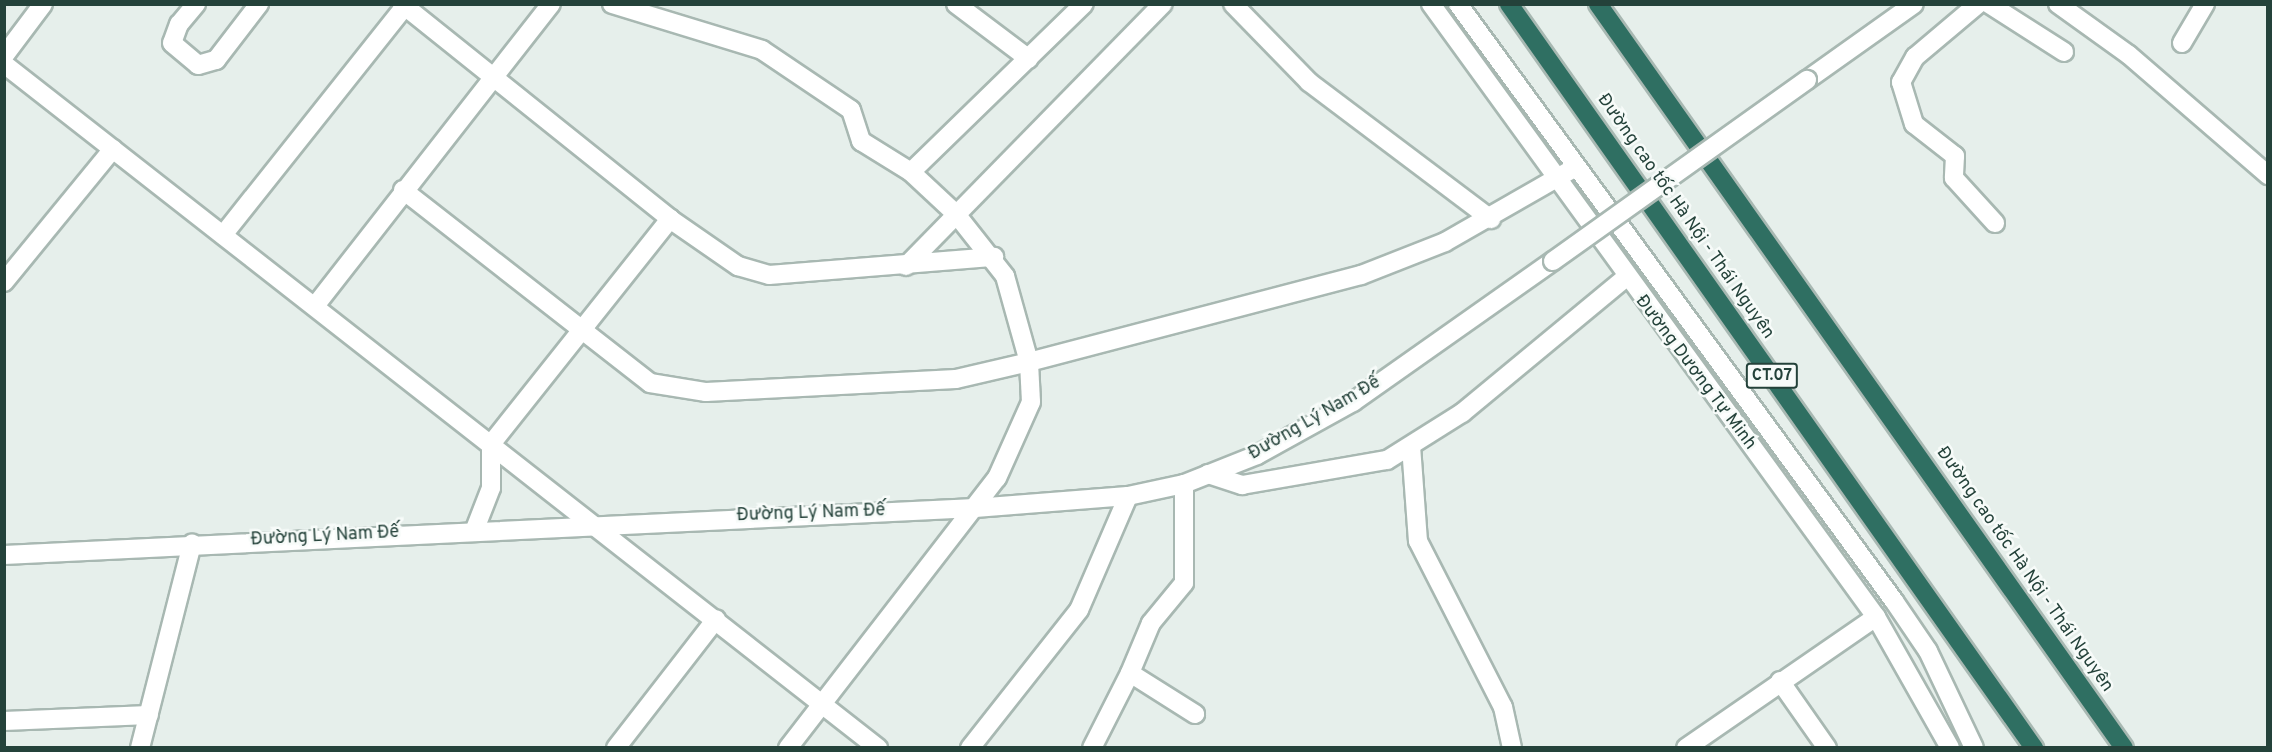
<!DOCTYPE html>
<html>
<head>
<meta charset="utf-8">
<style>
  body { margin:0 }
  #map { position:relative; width:2272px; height:752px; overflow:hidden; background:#e6efeb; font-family:Overpass,sans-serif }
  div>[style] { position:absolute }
  .roads { filter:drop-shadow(2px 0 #a8b8b2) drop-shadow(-2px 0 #a8b8b2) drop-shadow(0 2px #a8b8b2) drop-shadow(0 -2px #a8b8b2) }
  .minor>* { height:18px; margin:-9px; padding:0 9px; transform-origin:9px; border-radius:9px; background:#fff }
  .highway>* { height:18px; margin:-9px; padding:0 9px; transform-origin:9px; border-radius:9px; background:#2f6f62 }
  .bridges { filter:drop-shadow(2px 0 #a8b8b2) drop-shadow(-2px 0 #a8b8b2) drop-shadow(0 2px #a8b8b2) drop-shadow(0 -2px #a8b8b2) }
  .minor-bridge>* { height:18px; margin:-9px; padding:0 9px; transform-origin:9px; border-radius:9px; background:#fff }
  span { translate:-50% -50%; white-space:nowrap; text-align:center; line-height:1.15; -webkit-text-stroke:5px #f7fbf9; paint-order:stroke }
  .shield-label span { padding:2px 4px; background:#f7fbf9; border:2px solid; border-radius:4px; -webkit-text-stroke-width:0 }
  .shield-label { font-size:16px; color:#24423a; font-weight:700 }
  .street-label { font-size:18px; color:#24423a }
  .frame { position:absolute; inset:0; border:6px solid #24423a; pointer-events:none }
</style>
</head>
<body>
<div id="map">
  <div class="roads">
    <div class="minor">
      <i style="left:196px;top:4px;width:26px;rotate:130deg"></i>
      <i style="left:179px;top:24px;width:20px;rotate:110deg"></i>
      <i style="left:172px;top:43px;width:34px;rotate:40deg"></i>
      <i style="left:198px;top:65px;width:19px;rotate:-16deg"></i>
      <i style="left:216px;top:60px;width:71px;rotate:-52.5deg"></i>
      <i style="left:402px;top:4px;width:344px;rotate:38.7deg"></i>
      <i style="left:670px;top:219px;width:83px;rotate:34.7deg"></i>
      <i style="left:738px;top:266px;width:32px;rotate:16deg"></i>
      <i style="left:769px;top:275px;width:226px;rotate:-4.6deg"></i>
      <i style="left:612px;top:4px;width:157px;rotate:17deg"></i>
      <i style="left:762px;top:50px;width:107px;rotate:34deg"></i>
      <i style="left:851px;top:110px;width:33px;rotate:72deg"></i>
      <i style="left:861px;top:141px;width:59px;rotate:31.8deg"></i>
      <i style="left:911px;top:172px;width:241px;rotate:-44.2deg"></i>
      <i style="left:956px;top:4px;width:91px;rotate:37deg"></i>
      <i style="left:1233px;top:4px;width:109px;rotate:45.7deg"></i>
      <i style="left:1309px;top:82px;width:228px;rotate:37deg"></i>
      <i style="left:1431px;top:4px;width:757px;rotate:54.02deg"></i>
      <i style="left:1876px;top:617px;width:150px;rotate:60.5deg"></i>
      <i style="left:1458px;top:4px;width:739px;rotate:53.86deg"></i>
      <i style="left:1894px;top:601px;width:60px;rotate:55.8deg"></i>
      <i style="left:1928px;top:651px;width:107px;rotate:64.6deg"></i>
      <i style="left:1978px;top:4px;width:82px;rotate:139.9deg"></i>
      <i style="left:1915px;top:57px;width:29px;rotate:119deg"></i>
      <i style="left:1901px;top:82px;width:44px;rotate:72.8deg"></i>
      <i style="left:1914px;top:124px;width:52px;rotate:38deg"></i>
      <i style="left:1955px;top:156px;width:22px;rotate:93deg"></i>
      <i style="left:1954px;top:178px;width:61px;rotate:47.7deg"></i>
      <i style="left:1989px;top:4px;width:89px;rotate:32.6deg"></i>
      <i style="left:2058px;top:4px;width:87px;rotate:35.7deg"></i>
      <i style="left:2129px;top:55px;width:184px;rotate:40.8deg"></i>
      <i style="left:2182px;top:43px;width:45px;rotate:-59.5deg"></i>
      <i style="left:4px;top:56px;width:65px;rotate:-53.1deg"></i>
      <i style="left:4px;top:64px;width:1110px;rotate:38.05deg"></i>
      <i style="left:1807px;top:80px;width:131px;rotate:-35.4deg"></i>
      <i style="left:403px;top:190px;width:313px;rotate:38deg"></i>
      <i style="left:650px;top:383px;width:57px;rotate:9.1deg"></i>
      <i style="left:706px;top:392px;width:250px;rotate:-3deg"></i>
      <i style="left:956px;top:379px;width:75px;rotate:-13.1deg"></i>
      <i style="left:1029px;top:362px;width:343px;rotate:-14.7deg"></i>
      <i style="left:1361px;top:275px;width:90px;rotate:-21.4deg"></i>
      <i style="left:1445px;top:242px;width:151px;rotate:-29.8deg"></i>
      <i style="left:223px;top:235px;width:295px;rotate:-51.5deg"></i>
      <i style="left:906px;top:266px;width:367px;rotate:-45.6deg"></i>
      <i style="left:4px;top:282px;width:172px;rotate:-50.7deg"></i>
      <i style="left:315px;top:306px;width:383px;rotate:-52deg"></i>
      <i style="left:1411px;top:446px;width:95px;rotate:85.8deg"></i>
      <i style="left:1418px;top:541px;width:186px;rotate:62.9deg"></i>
      <i style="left:1503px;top:707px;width:42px;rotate:77.6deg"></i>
      <i style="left:1208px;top:474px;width:36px;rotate:18deg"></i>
      <i style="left:1242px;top:485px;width:147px;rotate:-9.8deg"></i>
      <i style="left:1387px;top:460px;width:89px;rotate:-32.1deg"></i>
      <i style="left:1462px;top:413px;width:212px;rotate:-39.6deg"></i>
      <i style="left:1184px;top:484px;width:99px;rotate:90deg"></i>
      <i style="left:1184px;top:583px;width:52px;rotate:129.5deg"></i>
      <i style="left:1151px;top:623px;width:54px;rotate:112.8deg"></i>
      <i style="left:1130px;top:673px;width:77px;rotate:32.2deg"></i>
      <i style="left:475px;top:529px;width:44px;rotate:-68.7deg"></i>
      <i style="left:491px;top:488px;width:44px;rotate:-90deg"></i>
      <i style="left:491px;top:444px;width:288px;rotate:-51.5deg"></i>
      <i style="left:4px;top:555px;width:972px;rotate:-2.77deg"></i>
      <i style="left:975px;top:508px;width:153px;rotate:-4.5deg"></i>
      <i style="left:1128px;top:496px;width:57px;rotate:-12.1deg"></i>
      <i style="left:1184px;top:484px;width:79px;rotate:-21.7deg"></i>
      <i style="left:1257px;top:455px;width:110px;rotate:-28.9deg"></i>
      <i style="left:1353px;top:402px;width:245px;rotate:-35.2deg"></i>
      <i style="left:1780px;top:681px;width:82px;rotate:55deg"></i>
      <i style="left:4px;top:721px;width:145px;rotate:-2.4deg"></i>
      <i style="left:140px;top:748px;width:211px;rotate:-75.7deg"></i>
      <i style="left:616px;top:748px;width:163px;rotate:-52.2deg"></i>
      <i style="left:788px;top:748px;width:341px;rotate:-52.3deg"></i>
      <i style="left:997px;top:478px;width:83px;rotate:-65.9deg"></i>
      <i style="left:1031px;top:402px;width:40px;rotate:-92.9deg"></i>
      <i style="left:1029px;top:362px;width:89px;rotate:-105.6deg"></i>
      <i style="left:1005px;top:276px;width:79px;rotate:-128.3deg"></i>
      <i style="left:956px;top:214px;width:62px;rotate:-137deg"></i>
      <i style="left:970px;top:748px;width:176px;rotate:-51.7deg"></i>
      <i style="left:1079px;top:610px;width:124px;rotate:-66.7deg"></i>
      <i style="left:1092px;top:748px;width:84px;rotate:-63.1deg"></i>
      <i style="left:1686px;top:748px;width:231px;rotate:-34.6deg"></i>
    </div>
    <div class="highway">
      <i style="left:1509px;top:4px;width:911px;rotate:54.79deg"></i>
      <i style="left:1598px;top:4px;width:911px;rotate:54.74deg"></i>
    </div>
  </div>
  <div class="bridges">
    <div class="minor-bridge">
      <i style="left:1553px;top:261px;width:312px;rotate:-35.5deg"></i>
    </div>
  </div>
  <div class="shield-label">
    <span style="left:1772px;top:376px">CT.07</span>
  </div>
  <div class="street-label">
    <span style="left:1685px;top:217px;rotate:55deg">Đường cao tốc Hà Nội - Thái Nguyên</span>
    <span style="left:1695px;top:373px;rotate:53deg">Đường Dương Tự Minh</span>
    <span style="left:1315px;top:419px;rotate:-30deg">Đường Lý Nam Đế</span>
    <span style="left:811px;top:514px;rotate:-2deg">Đường Lý Nam Đế</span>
    <span style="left:325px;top:537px;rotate:-3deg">Đường Lý Nam Đế</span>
    <span style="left:2024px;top:570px;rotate:55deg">Đường cao tốc Hà Nội - Thái Nguyên</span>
  </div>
  <div class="frame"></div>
</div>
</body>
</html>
